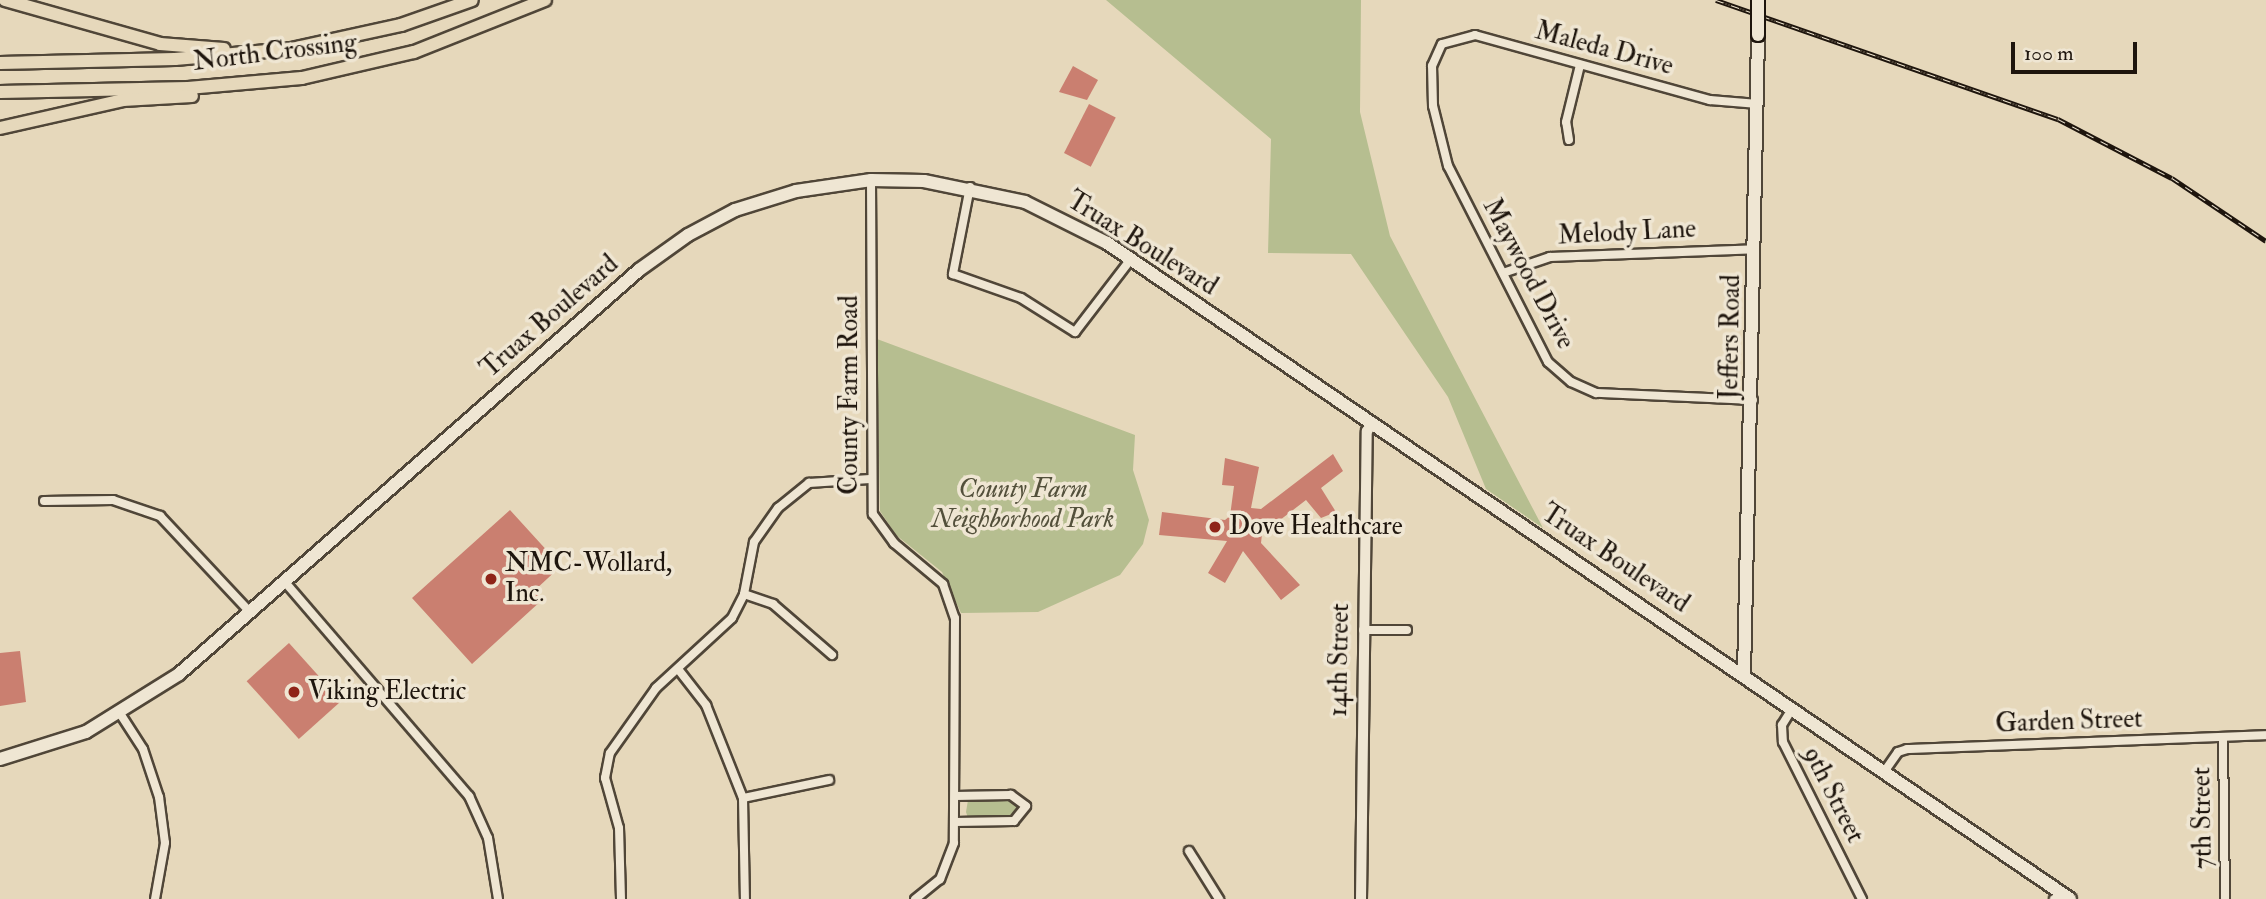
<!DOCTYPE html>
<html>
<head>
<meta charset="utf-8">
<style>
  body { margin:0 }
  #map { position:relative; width:2266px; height:899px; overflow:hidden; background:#e6d8bb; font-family:"IM FELL Double Pica",serif }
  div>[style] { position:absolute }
  .green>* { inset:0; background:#b6be90 }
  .building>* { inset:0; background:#ca7f70; transform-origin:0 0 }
  .roads { filter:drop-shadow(2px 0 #504638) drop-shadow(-2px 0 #504638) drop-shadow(0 2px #504638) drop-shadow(0 -2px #504638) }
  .minor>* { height:8px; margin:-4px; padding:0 4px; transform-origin:4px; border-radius:4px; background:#efe6d3 }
  .tertiary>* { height:10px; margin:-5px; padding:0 5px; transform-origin:5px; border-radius:5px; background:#efe6d3 }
  .secondary>* { height:12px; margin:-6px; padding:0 6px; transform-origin:6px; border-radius:6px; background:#efe6d3 }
  .primary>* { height:12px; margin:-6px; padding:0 6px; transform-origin:6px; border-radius:6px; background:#e6d8bb }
  .rail>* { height:5px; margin-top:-2.5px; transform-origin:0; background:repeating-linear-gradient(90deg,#efe6d3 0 8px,#1e150d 0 16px); box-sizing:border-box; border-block:2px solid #1e150d }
  .bridges { filter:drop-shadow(2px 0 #1e150d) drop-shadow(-2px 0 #1e150d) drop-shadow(0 2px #1e150d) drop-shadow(0 -2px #1e150d) }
  .secondary-bridge>* { height:12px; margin:-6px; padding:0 6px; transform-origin:6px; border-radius:6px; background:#efe6d3 }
  .dots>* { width:19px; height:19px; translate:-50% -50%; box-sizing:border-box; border:4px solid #efe6d3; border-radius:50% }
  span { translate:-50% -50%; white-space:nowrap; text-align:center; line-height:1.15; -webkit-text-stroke:7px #efe6d3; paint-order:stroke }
  .street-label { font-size:26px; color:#1e150d }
  .park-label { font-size:26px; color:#53503b; font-style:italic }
  .poi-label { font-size:26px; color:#1e150d }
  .left { translate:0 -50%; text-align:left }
  .scale { position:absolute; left:2011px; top:42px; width:126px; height:32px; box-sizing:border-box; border:4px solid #1e150d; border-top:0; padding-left:9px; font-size:21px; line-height:24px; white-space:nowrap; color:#1e150d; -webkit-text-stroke:5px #efe6d3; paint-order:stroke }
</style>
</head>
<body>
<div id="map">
  <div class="green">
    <i style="clip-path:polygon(1106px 0,1361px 0,1360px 112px,1390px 236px,1543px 528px,1486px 489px,1448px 397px,1351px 254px,1268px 253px,1271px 139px)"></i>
    <i style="clip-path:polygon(877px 339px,1135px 435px,1133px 470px,1149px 520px,1143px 544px,1120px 575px,1038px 612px,961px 613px,942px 572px,896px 535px,880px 511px)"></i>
    <i style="clip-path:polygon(1013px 799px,1021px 806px,1014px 817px,968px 818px,966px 812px,968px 800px)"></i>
  </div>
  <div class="building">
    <i style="clip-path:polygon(1073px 66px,1098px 80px,1087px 100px,1059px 92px)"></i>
    <i style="left:1089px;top:104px;width:30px;height:55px;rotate:27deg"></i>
    <i style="clip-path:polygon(1333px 454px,1343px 471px,1321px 488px,1336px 512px,1321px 518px,1306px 500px,1262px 534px,1261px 543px,1300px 585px,1281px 600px,1243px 551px,1225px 583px,1208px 573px,1227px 541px,1159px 535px,1162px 512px,1225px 520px,1230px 516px,1234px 486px,1222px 485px,1225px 458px,1259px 467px,1251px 508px,1261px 509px)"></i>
    <i style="clip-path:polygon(510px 510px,561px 566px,534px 591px,542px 600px,472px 664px,412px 598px)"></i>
    <i style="left:289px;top:643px;width:78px;height:57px;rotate:48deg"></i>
    <i style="clip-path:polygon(20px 651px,26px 702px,0 706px,0 653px)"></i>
  </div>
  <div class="roads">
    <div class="minor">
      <i style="left:1569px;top:140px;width:18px;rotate:-99deg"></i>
      <i style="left:1566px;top:122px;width:59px;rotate:-76.2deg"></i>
      <i style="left:871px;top:180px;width:334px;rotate:89.7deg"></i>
      <i style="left:873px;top:514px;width:36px;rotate:54deg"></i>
      <i style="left:894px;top:543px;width:64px;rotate:39.9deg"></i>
      <i style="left:943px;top:584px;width:36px;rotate:71deg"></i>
      <i style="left:955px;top:618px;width:225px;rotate:90.3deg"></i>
      <i style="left:954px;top:843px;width:39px;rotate:111deg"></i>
      <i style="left:940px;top:879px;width:32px;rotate:141deg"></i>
      <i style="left:970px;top:187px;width:89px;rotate:101.1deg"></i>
      <i style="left:953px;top:274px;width:72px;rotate:19.4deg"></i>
      <i style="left:1021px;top:298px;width:64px;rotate:32.2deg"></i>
      <i style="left:1075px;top:332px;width:92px;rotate:-52.5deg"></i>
      <i style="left:1503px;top:273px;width:50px;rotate:-18.8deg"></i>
      <i style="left:1550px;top:257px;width:205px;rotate:-2.2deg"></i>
      <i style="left:1753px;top:400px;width:157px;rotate:-177.4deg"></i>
      <i style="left:1596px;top:393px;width:27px;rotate:-156deg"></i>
      <i style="left:1571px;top:382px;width:30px;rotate:-139deg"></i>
      <i style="left:1548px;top:362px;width:220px;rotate:-117deg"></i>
      <i style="left:1448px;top:166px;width:62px;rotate:-104deg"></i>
      <i style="left:1433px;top:106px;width:40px;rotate:-91.4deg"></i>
      <i style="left:1432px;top:66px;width:24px;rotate:-66deg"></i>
      <i style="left:1442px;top:44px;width:34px;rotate:-15deg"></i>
      <i style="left:1475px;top:35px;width:244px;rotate:15.5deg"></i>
      <i style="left:1710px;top:100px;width:48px;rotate:4.8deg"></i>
      <i style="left:44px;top:501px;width:69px;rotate:-0.8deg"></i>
      <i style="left:113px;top:500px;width:50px;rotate:18.8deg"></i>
      <i style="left:160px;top:516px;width:130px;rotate:46.9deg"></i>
      <i style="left:284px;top:581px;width:284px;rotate:49.3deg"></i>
      <i style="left:469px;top:796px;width:46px;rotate:65.7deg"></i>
      <i style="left:488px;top:838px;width:62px;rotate:80.7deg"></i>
      <i style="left:744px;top:594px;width:31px;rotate:19deg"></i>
      <i style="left:773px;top:604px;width:78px;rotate:40.8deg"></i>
      <i style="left:1363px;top:630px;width:44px"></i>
      <i style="left:678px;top:669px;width:46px;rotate:52.1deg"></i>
      <i style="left:706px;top:705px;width:100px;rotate:68.3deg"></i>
      <i style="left:743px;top:798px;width:101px;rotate:88.9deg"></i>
      <i style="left:1792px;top:709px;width:19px;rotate:122deg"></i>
      <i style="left:1782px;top:725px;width:17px;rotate:87deg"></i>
      <i style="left:1783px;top:742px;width:176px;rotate:63.3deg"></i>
      <i style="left:121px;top:715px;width:40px;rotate:57.1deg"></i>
      <i style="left:143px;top:749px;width:51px;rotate:71.6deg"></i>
      <i style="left:159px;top:797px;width:46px;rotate:82.6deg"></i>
      <i style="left:165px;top:843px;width:57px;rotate:100.1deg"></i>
      <i style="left:2223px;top:737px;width:162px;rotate:89.3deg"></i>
      <i style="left:1884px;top:772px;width:24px;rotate:-55deg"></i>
      <i style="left:1898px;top:752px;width:9px;rotate:-18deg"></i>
      <i style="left:1907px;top:749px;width:359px;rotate:-2.2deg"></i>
      <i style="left:743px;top:798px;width:88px;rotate:-11.8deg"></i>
      <i style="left:955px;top:822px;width:59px;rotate:-1deg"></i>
      <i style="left:1014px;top:821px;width:19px;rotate:-51deg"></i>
      <i style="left:1026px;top:806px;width:19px;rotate:-144deg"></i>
      <i style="left:1011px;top:795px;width:56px;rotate:179deg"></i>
      <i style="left:1189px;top:851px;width:57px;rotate:58deg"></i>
      <i style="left:621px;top:899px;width:71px;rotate:-91.6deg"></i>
      <i style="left:619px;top:828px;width:52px;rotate:-105.6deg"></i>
      <i style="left:605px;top:778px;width:25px;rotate:-79deg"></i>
      <i style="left:610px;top:753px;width:80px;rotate:-54.7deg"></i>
      <i style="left:656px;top:688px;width:103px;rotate:-42.6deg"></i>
      <i style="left:732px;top:618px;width:27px;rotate:-63deg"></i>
      <i style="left:744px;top:594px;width:53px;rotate:-79.1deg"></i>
      <i style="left:754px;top:542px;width:42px;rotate:-54.8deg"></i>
      <i style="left:778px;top:508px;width:40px;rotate:-39deg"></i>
      <i style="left:809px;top:483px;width:61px;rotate:-3.8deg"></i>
      <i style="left:2054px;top:899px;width:10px;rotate:-29deg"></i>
    </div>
    <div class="tertiary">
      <i style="left:1361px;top:899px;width:468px;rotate:-89.3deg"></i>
      <i style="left:1367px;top:431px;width:10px;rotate:-53deg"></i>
    </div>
    <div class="secondary">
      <i style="left:1744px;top:674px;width:639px;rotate:-88.74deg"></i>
      <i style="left:0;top:759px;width:90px;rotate:-17.4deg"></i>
      <i style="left:86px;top:732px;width:110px;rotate:-31.9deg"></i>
      <i style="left:179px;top:674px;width:612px;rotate:-41.29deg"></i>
      <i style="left:639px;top:270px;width:60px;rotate:-35.5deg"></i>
      <i style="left:688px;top:235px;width:53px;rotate:-28deg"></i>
      <i style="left:735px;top:210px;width:64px;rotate:-17.3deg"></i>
      <i style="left:796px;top:191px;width:76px;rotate:-8.3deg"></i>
      <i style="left:871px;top:180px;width:53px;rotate:1.1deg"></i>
      <i style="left:924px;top:181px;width:103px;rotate:11.7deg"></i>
      <i style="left:1025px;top:202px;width:92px;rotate:26.6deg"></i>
      <i style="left:1107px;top:243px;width:1165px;rotate:34.26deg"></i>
    </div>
    <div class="primary">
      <i style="left:5px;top:0;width:161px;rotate:15.8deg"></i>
      <i style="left:160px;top:44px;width:64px;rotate:4.5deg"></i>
      <i style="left:0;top:63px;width:175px;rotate:-1.3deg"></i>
      <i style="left:175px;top:59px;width:116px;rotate:-4.9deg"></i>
      <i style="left:291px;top:49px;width:113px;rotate:-12.3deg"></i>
      <i style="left:401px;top:25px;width:75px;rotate:-19.4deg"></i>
      <i style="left:0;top:92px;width:188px;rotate:-1.2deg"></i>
      <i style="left:188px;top:88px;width:114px;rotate:-5deg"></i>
      <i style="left:302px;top:78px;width:115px;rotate:-13.1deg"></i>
      <i style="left:414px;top:52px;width:141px;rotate:-21.7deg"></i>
      <i style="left:0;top:128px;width:126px;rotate:-12.8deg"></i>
      <i style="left:123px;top:100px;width:69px;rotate:-3.3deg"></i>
    </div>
  </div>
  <div class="rail">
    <i style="left:1716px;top:0;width:362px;rotate:19.2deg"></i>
    <i style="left:2058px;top:119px;width:128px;rotate:27.4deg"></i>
    <i style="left:2172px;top:178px;width:113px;rotate:33.8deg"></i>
  </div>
  <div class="bridges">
    <div class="secondary-bridge">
      <i style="left:1758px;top:0;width:35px;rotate:90deg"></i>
    </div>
  </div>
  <div class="dots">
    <i style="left:1215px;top:527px;background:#8f2418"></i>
    <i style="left:491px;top:579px;background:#8f2418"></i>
    <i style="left:294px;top:692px;background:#8f2418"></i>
  </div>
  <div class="street-label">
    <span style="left:1604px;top:49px;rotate:15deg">Maleda Drive</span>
    <span style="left:275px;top:53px;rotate:-7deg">North Crossing</span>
    <span style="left:1627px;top:233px;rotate:-3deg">Melody Lane</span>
    <span style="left:1142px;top:244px;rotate:32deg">Truax Boulevard</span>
    <span style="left:1528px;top:274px;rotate:62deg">Maywood Drive</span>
    <span style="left:550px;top:317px;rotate:-41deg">Truax Boulevard</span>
    <span style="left:1731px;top:337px;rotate:-89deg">Jeffers Road</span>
    <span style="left:850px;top:395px;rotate:-90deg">County Farm Road</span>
    <span style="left:1615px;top:559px;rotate:34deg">Truax Boulevard</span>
    <span style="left:1340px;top:660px;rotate:-89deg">14th Street</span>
    <span style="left:2069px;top:722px;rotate:-2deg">Garden Street</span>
    <span style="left:1833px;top:795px;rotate:63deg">9th Street</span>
    <span style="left:2203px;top:818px;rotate:-91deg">7th Street</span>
  </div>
  <div class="park-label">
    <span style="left:1023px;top:505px">County Farm<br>Neighborhood Park</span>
  </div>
  <div class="poi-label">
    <span class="left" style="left:1229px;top:527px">Dove Healthcare</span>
    <span class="left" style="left:505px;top:579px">NMC-Wollard,<br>Inc.</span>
    <span class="left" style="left:308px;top:692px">Viking Electric</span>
  </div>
  <div class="scale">100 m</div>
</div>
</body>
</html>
